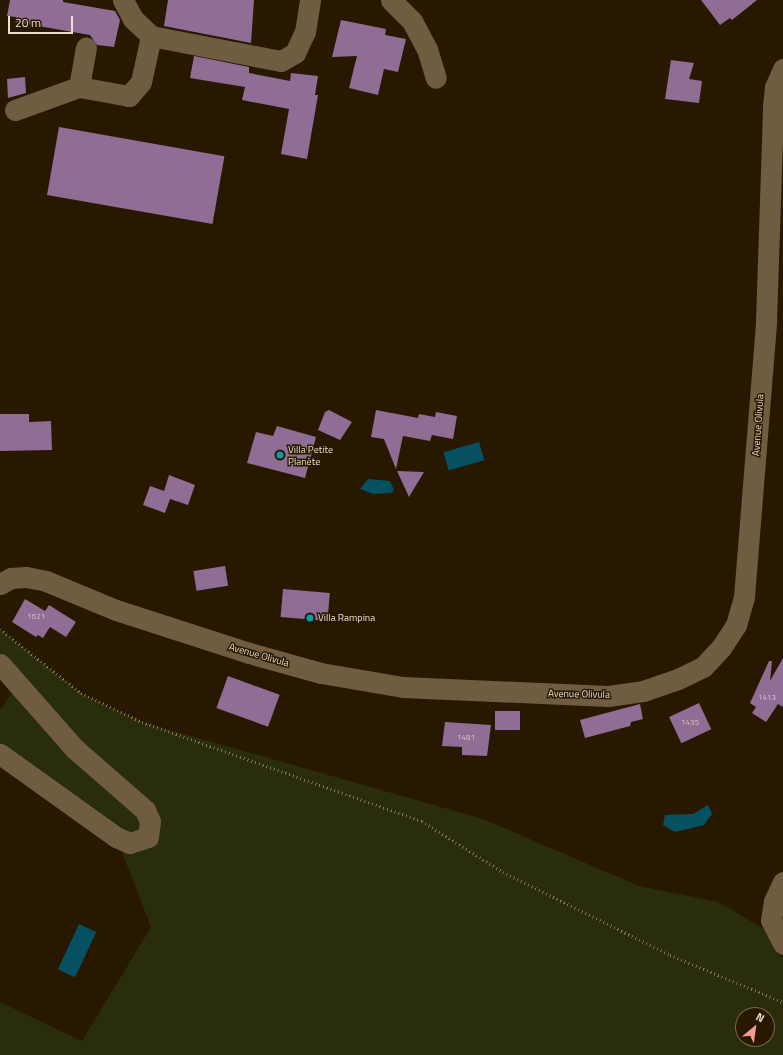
<!DOCTYPE html>
<html>
<head>
<meta charset="utf-8">
<style>
  body { margin:0 }
  #map { position:relative; width:783px; height:1055px; overflow:hidden; background:#281800; font-family:"Titillium Web",sans-serif }
  div>[style] { position:absolute }
  .green>* { inset:0; background:#2a2d0b }
  .water>* { inset:0; background:#055162; transform-origin:0 0 }
  .building>* { inset:0; background:#8f6d95; transform-origin:0 0 }
  .path>* { height:2.5px; margin-top:-1.25px; transform-origin:0; background:repeating-linear-gradient(90deg,#80725f 0 1px,transparent 0 4px) }
  .minor>* { height:21px; margin:-10.5px; padding:0 10.5px; transform-origin:10.5px; border-radius:10.5px; background:#6f5c41 }
  .dots>* { width:11px; height:11px; translate:-50% -50%; box-sizing:border-box; border:2px solid #281800; border-radius:50% }
  span { translate:-50% -50%; white-space:nowrap; text-align:center; line-height:1.15; -webkit-text-stroke:3px #281800; paint-order:stroke }
  .number-label { font-size:8px; color:#d2c2c0 }
  .number-label span { -webkit-text-stroke-width:0 }
  .street-label { font-size:10px; color:#e9decf }
  .poi-label { font-size:10px; color:#e9decf }
  .left { translate:0 -50%; text-align:left }
  .north { position:absolute; left:735px; top:1007px; width:40px; height:40px; box-sizing:border-box; background:#281800; border:1px solid #756753; border-radius:50%; rotate:29deg; font-size:11px; font-weight:700; line-height:16px; text-align:center; color:#e9decf }
  .north::after { content:''; display:block; margin:auto; width:14px; height:18px; background:#f59c92; clip-path:polygon(50% 0,100% 100%,50% 72%,0 100%) }
  .scale { position:absolute; left:8px; top:16px; width:65px; height:18px; box-sizing:border-box; border:2px solid #e9decf; border-top:0; padding-left:5px; font-size:12px; line-height:14px; white-space:nowrap; color:#e9decf; -webkit-text-stroke:3px #281800; paint-order:stroke }
</style>
</head>
<body>
<div id="map">
  <div class="green">
    <i style="clip-path:polygon(evenodd,0 629px,81px 693px,142px 722px,483px 819px,639px 886px,718px 902px,766px 930px,774px 950px,783px 958px,783px 1055px,0 1055px,0 1002px,82px 1041px,151px 927px,116px 837px,0 754px,0 710px,17px 686px,0 664px,0 629px,743px 1015px,767px 1015px,767px 1039px,743px 1039px,743px 1015px)"></i>
  </div>
  <div class="water">
    <i style="left:479px;top:442px;width:19px;height:37px;rotate:74deg"></i>
    <i style="clip-path:polygon(368px 479px,390px 481px,394px 490px,391px 493px,373px 494px,360px 489px)"></i>
    <i style="clip-path:polygon(708px 805px,712px 814px,704px 825px,675px 832px,663px 825px,665px 815px,693px 814px)"></i>
    <i style="left:79px;top:924px;width:19px;height:50px;rotate:25deg"></i>
  </div>
  <div class="building">
    <i style="clip-path:polygon(10px 0,63px 0,63px 2px,115px 11px,120px 20px,114px 47px,97px 45px,90px 35px,15px 22px,16px 17px,7px 16px)"></i>
    <i style="clip-path:polygon(168px 0,254px 0,251px 43px,164px 26px)"></i>
    <i style="clip-path:polygon(701px 0,757px 0,732px 20px,730px 18px,720px 25px)"></i>
    <i style="clip-path:polygon(341px 20px,386px 29px,385px 35px,406px 39px,398px 72px,384px 69px,378px 95px,349px 88px,357px 56px,332px 57px)"></i>
    <i style="clip-path:polygon(194px 56px,249px 67px,249px 73px,290px 81px,291px 73px,318px 76px,315px 95px,318px 95px,307px 159px,281px 154px,289px 109px,242px 100px,245px 87px,190px 78px)"></i>
    <i style="clip-path:polygon(671px 60px,694px 63px,689px 79px,702px 81px,699px 103px,665px 99px)"></i>
    <i style="clip-path:polygon(25px 77px,26px 93px,8px 98px,7px 79px)"></i>
    <i style="left:59px;top:127px;width:168px;height:69px;rotate:10deg"></i>
    <i style="clip-path:polygon(329px 410px,352px 422px,340px 440px,318px 430px,325px 412px)"></i>
    <i style="clip-path:polygon(376px 410px,418px 418px,419px 414px,435px 417px,436px 412px,457px 416px,453px 439px,432px 435px,430px 441px,403px 436px,396px 469px,384px 439px,371px 437px)"></i>
    <i style="clip-path:polygon(0 414px,29px 414px,29px 422px,51px 421px,52px 450px,0 451px)"></i>
    <i style="clip-path:polygon(277px 426px,316px 437px,305px 478px,247px 463px,256px 432px,273px 436px)"></i>
    <i style="clip-path:polygon(397px 471px,424px 472px,409px 497px)"></i>
    <i style="clip-path:polygon(169px 475px,195px 485px,188px 505px,170px 499px,165px 513px,143px 505px,150px 486px,164px 491px)"></i>
    <i style="left:225px;top:566px;width:20px;height:32px;rotate:81deg"></i>
    <i style="left:283px;top:589px;width:47px;height:28px;rotate:5deg"></i>
    <i style="clip-path:polygon(25px 599px,45px 611px,49px 605px,76px 622px,66px 637px,50px 627px,43px 638px,38px 635px,36px 637px,12px 622px)"></i>
    <i style="clip-path:polygon(783px 658px,783px 707px,778px 704px,766px 722px,752px 713px,756px 707px,750px 703px,769px 661px,772px 661px,770px 681px)"></i>
    <i style="left:228px;top:676px;width:55px;height:34px;rotate:20deg"></i>
    <i style="left:699px;top:703px;width:29px;height:33px;rotate:65deg"></i>
    <i style="clip-path:polygon(640px 704px,643px 719px,631px 722px,630px 726px,585px 738px,580px 720px)"></i>
    <i style="left:495px;top:711px;width:25px;height:19px"></i>
    <i style="clip-path:polygon(445px 722px,491px 725px,487px 756px,462px 755px,462px 747px,442px 746px)"></i>
  </div>
  <div class="path">
    <i style="left:0;top:629px;width:103px;rotate:38.3deg"></i>
    <i style="left:81px;top:693px;width:68px;rotate:25.4deg"></i>
    <i style="left:142px;top:722px;width:297px;rotate:19.5deg"></i>
    <i style="left:422px;top:821px;width:96px;rotate:32.2deg"></i>
    <i style="left:503px;top:872px;width:186px;rotate:26.4deg"></i>
    <i style="left:670px;top:955px;width:122px;rotate:22.6deg"></i>
  </div>
  <div class="minor">
    <i style="left:123px;top:0;width:21px;rotate:62deg"></i>
    <i style="left:133px;top:19px;width:25px;rotate:43deg"></i>
    <i style="left:151px;top:36px;width:132px;rotate:10.9deg"></i>
    <i style="left:281px;top:61px;width:16px;rotate:-30deg"></i>
    <i style="left:295px;top:53px;width:23px;rotate:-65deg"></i>
    <i style="left:305px;top:32px;width:32px;rotate:-81deg"></i>
    <i style="left:391px;top:0;width:30px;rotate:45deg"></i>
    <i style="left:412px;top:21px;width:32px;rotate:62deg"></i>
    <i style="left:427px;top:49px;width:30px;rotate:73deg"></i>
    <i style="left:79px;top:87px;width:40px;rotate:-80deg"></i>
    <i style="left:15px;top:110px;width:68px;rotate:-19.8deg"></i>
    <i style="left:79px;top:87px;width:51px;rotate:10.2deg"></i>
    <i style="left:129px;top:96px;width:18px;rotate:-49deg"></i>
    <i style="left:141px;top:82px;width:47px;rotate:-77.7deg"></i>
    <i style="left:0;top:584px;width:13px;rotate:-29deg"></i>
    <i style="left:11px;top:578px;width:15px;rotate:-4deg"></i>
    <i style="left:26px;top:577px;width:20px;rotate:11deg"></i>
    <i style="left:46px;top:581px;width:76px;rotate:22.5deg"></i>
    <i style="left:116px;top:610px;width:140px;rotate:17.9deg"></i>
    <i style="left:249px;top:653px;width:75px;rotate:15.5deg"></i>
    <i style="left:321px;top:673px;width:83px;rotate:9.7deg"></i>
    <i style="left:403px;top:687px;width:205px;rotate:2.5deg"></i>
    <i style="left:608px;top:696px;width:35px;rotate:-8deg"></i>
    <i style="left:643px;top:691px;width:37px;rotate:-19deg"></i>
    <i style="left:678px;top:679px;width:28px;rotate:-26deg"></i>
    <i style="left:703px;top:667px;width:26px;rotate:-47deg"></i>
    <i style="left:721px;top:648px;width:27px;rotate:-57deg"></i>
    <i style="left:736px;top:625px;width:29px;rotate:-74deg"></i>
    <i style="left:744px;top:597px;width:277px;rotate:-85.4deg"></i>
    <i style="left:766px;top:321px;width:215px;rotate:-88.1deg"></i>
    <i style="left:773px;top:106px;width:19px;rotate:-84deg"></i>
    <i style="left:775px;top:87px;width:20px;rotate:-66deg"></i>
    <i style="left:0;top:664px;width:113px;rotate:48.6deg"></i>
    <i style="left:75px;top:749px;width:93px;rotate:41.1deg"></i>
    <i style="left:145px;top:810px;width:12px;rotate:66deg"></i>
    <i style="left:150px;top:821px;width:16px;rotate:97deg"></i>
    <i style="left:148px;top:837px;width:19px;rotate:162deg"></i>
    <i style="left:130px;top:843px;width:15px;rotate:-157deg"></i>
    <i style="left:116px;top:837px;width:143px;rotate:-144.4deg"></i>
    <i style="left:783px;top:882px;width:21px;rotate:115deg"></i>
    <i style="left:774px;top:901px;width:19px;rotate:99deg"></i>
    <i style="left:771px;top:920px;width:27px;rotate:63deg"></i>
  </div>
  <div class="dots">
    <i style="left:280px;top:455px;background:#0f9aa8"></i>
    <i style="left:310px;top:618px;background:#0f9aa8"></i>
  </div>
  <div class="number-label">
    <span style="left:36px;top:617px">1621</span>
    <span style="left:767px;top:698px">1413</span>
    <span style="left:690px;top:723px">1435</span>
    <span style="left:466px;top:738px">1481</span>
  </div>
  <div class="street-label">
    <span style="left:758px;top:425px;rotate:-86deg">Avenue Olivula</span>
    <span style="left:259px;top:655px;rotate:16deg">Avenue Olivula</span>
    <span style="left:579px;top:694px;rotate:1deg">Avenue Olivula</span>
  </div>
  <div class="poi-label">
    <span class="left" style="left:288px;top:455px">Villa Petite<br>Planète</span>
    <span class="left" style="left:318px;top:618px">Villa Rampina</span>
  </div>
  <div class="north">N</div>
  <div class="scale">20 m</div>
</div>
</body>
</html>
